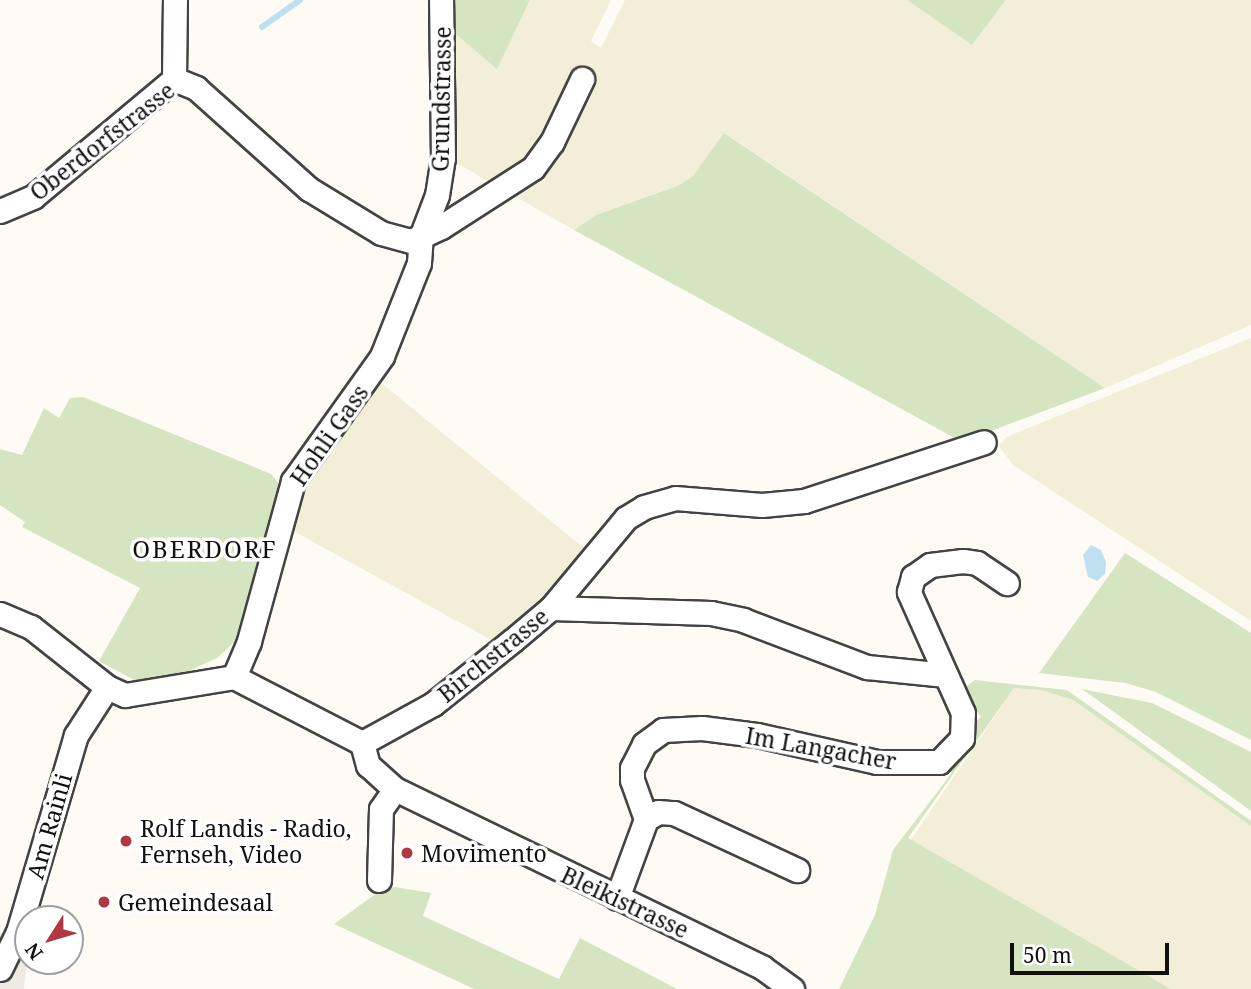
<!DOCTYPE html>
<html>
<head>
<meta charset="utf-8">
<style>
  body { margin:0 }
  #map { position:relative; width:1251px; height:989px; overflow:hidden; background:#fefbf5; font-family:"Noto Serif",serif }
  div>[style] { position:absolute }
  .farmland>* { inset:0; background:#f2eed7 }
  .green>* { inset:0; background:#d6e5c1 }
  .plaza>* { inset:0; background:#efebe3 }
  .water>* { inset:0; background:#bfe0f0 }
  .stream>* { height:6px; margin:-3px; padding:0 3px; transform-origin:3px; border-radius:3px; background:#bfe0f0 }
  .roads { filter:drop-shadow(2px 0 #434343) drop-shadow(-2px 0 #434343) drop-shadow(0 2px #434343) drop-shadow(0 -2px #434343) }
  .minor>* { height:23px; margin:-11.5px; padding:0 11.5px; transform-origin:11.5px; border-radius:11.5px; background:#fff }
  .dots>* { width:19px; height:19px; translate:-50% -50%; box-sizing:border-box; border:4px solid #fff; border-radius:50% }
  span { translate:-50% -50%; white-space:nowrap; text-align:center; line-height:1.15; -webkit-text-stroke:7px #fff; paint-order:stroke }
  .street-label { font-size:23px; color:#101010 }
  .poi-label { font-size:23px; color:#101010 }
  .left { translate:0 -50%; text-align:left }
  .neighbourhood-label { font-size:24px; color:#101010; letter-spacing:2px }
  .north { position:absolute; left:14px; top:905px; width:70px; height:70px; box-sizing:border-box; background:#fff; border:2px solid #9f9f9f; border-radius:50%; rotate:233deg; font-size:19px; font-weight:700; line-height:28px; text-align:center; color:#101010 }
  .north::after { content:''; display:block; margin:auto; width:24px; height:32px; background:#b13743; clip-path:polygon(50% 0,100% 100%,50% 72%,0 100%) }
  .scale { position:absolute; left:1010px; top:943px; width:159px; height:32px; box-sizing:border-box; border:4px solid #101010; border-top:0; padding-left:9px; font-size:21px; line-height:24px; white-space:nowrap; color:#101010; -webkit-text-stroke:5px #fff; paint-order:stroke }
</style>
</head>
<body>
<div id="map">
  <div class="farmland">
    <i style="clip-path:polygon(530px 0,611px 0,591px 41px,601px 48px,625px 0,907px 0,972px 45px,1006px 0,1251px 0,1251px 325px,1105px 388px,725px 133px,693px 176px,676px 186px,596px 215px,574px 230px,446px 157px,451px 30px,497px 68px)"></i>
    <i style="clip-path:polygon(1251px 338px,1251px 621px,1013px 465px,999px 446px,1006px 437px)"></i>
    <i style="clip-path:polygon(375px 378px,589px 552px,550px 599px,497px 643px,286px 527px,296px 490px)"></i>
    <i style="clip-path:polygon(1014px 688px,1041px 690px,1073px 700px,1251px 826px,1251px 989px,1171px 989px,910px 841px)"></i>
  </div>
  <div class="green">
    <i style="clip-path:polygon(450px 0,530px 0,497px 69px,451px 30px)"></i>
    <i style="clip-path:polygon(907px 0,1006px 0,972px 45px)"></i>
    <i style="clip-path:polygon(724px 133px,1105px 388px,962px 442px,574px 230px,596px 215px,677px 186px,693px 176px)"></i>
    <i style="clip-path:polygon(83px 397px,271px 474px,279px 484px,281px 496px,242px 635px,217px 658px,191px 670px,138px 682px,99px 661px,140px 588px,22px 527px,25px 522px,0 505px,0 449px,22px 455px,44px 408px,59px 418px,70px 398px)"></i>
    <i style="clip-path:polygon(1125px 553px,1251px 633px,1251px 740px,1156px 692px,1125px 683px,1039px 673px)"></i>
    <i style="clip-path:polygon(975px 680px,1067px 690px,1251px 821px,1251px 826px,1073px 700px,1041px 690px,1014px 688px,908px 838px,1171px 989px,839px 989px,875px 915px,893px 850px,951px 774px,950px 768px,966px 748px,974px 723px,981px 717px,964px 694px,964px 688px)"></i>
    <i style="clip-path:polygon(1082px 689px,1152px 703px,1251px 752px,1251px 811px)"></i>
    <i style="clip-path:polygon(395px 887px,431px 893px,423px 916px,559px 979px,580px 938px,677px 989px,474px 989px,334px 924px,381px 890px)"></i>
  </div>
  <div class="plaza">
    <i style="clip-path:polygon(0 932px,28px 951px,24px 989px,0 989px)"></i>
  </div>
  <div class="water">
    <i style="clip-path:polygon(1091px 545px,1101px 550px,1106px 562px,1105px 574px,1097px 581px,1088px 577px,1083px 555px)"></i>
  </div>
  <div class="stream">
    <i style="left:262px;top:27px;width:47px;rotate:-35.4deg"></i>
  </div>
  <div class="roads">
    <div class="minor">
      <i style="left:174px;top:79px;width:79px;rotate:-89.3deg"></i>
      <i style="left:0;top:211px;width:36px;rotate:-23deg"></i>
      <i style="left:33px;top:197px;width:184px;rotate:-39.9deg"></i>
      <i style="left:174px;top:79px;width:24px;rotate:22deg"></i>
      <i style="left:196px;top:88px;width:152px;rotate:41.8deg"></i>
      <i style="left:309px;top:189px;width:84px;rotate:31.4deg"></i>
      <i style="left:381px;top:233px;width:31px;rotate:15deg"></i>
      <i style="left:411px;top:241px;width:33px;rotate:-25deg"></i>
      <i style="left:441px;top:227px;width:109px;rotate:-32.7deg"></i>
      <i style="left:533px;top:168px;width:32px;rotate:-54deg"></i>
      <i style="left:552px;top:142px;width:70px;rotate:-64.5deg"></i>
      <i style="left:551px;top:608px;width:160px;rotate:1.8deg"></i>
      <i style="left:711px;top:613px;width:33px;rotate:12deg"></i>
      <i style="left:743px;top:620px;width:133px;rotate:20.8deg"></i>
      <i style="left:867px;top:667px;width:79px;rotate:5.8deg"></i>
      <i style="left:0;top:614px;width:34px;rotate:23deg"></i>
      <i style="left:31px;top:627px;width:97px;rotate:38.3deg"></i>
      <i style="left:107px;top:687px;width:20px;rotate:24deg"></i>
      <i style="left:125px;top:695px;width:110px;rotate:-9.4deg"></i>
      <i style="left:234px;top:677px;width:144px;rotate:27.3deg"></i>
      <i style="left:234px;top:677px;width:39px;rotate:-67deg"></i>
      <i style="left:249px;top:641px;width:166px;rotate:-74.6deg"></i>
      <i style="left:293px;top:481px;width:153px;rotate:-54.5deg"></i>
      <i style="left:382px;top:356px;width:100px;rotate:-68.3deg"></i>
      <i style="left:419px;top:263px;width:26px;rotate:-86deg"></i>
      <i style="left:421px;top:237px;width:45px;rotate:-69.1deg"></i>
      <i style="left:437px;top:195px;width:37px;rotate:-81deg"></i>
      <i style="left:443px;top:158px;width:158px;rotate:-90.7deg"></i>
      <i style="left:362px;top:743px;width:81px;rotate:-28.8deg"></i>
      <i style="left:433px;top:704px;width:102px;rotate:-38.7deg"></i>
      <i style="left:513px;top:640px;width:50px;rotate:-40.1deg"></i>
      <i style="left:551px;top:608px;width:117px;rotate:-50.2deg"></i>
      <i style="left:626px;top:518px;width:21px;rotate:-31deg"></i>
      <i style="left:644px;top:507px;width:32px;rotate:-16deg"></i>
      <i style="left:675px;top:498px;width:87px;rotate:4.6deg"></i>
      <i style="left:762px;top:505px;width:42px;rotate:-5.4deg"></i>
      <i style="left:804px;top:501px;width:189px;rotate:-18.1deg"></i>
      <i style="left:362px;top:743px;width:23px;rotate:75deg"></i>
      <i style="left:368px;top:765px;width:36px;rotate:42deg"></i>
      <i style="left:395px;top:789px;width:409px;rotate:25.9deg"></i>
      <i style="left:763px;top:968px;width:36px;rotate:36deg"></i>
      <i style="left:646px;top:819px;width:14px;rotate:-30deg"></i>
      <i style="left:658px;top:812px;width:16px;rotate:4deg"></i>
      <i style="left:674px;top:813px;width:136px;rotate:24.9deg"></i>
      <i style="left:379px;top:880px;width:71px;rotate:-88.4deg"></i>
      <i style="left:381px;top:809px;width:24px;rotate:-55deg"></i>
      <i style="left:617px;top:898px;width:84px;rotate:-69.8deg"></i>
      <i style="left:646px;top:819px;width:41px;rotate:-109.7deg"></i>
      <i style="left:632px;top:780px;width:12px;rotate:-90deg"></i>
      <i style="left:632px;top:768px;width:27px;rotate:-63deg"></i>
      <i style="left:644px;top:744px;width:24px;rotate:-36deg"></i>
      <i style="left:663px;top:730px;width:39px;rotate:-3deg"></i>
      <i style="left:702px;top:728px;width:55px;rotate:7.3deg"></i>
      <i style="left:757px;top:735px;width:123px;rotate:12.7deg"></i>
      <i style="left:877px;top:762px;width:62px"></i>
      <i style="left:939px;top:762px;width:33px;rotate:-46deg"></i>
      <i style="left:962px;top:738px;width:25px;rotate:-88deg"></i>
      <i style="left:963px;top:713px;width:133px;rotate:-114.1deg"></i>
      <i style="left:909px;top:592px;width:16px;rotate:-75deg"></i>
      <i style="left:913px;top:577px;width:21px;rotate:-35deg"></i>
      <i style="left:930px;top:565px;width:33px;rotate:-7deg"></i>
      <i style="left:963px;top:561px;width:14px;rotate:8deg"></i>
      <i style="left:977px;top:563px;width:36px;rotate:34deg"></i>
      <i style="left:0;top:969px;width:41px;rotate:-64.1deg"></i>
      <i style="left:18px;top:932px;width:205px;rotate:-73.6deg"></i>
      <i style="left:76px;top:735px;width:57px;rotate:-57.1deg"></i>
    </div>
  </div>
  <div class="dots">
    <i style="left:126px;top:841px;background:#b13743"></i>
    <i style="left:407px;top:853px;background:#b13743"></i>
    <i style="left:104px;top:902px;background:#b13743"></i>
  </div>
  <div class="street-label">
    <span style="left:441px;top:99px;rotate:-89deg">Grundstrasse</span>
    <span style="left:102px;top:141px;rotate:-38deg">Oberdorfstrasse</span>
    <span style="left:329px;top:435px;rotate:-55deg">Hohli Gass</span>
    <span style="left:493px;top:655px;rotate:-39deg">Birchstrasse</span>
    <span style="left:821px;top:748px;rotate:10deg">Im Langacher</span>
    <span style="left:49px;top:826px;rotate:-74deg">Am Rainli</span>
    <span style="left:625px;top:902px;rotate:25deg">Bleikistrasse</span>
  </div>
  <div class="poi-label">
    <span class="left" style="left:140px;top:841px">Rolf Landis - Radio,<br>Fernseh, Video</span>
    <span class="left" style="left:421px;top:853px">Movimento</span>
    <span class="left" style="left:118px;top:902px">Gemeindesaal</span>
  </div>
  <div class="neighbourhood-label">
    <span style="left:205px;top:549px">OBERDORF</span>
  </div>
  <div class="north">N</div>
  <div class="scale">50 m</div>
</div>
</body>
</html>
